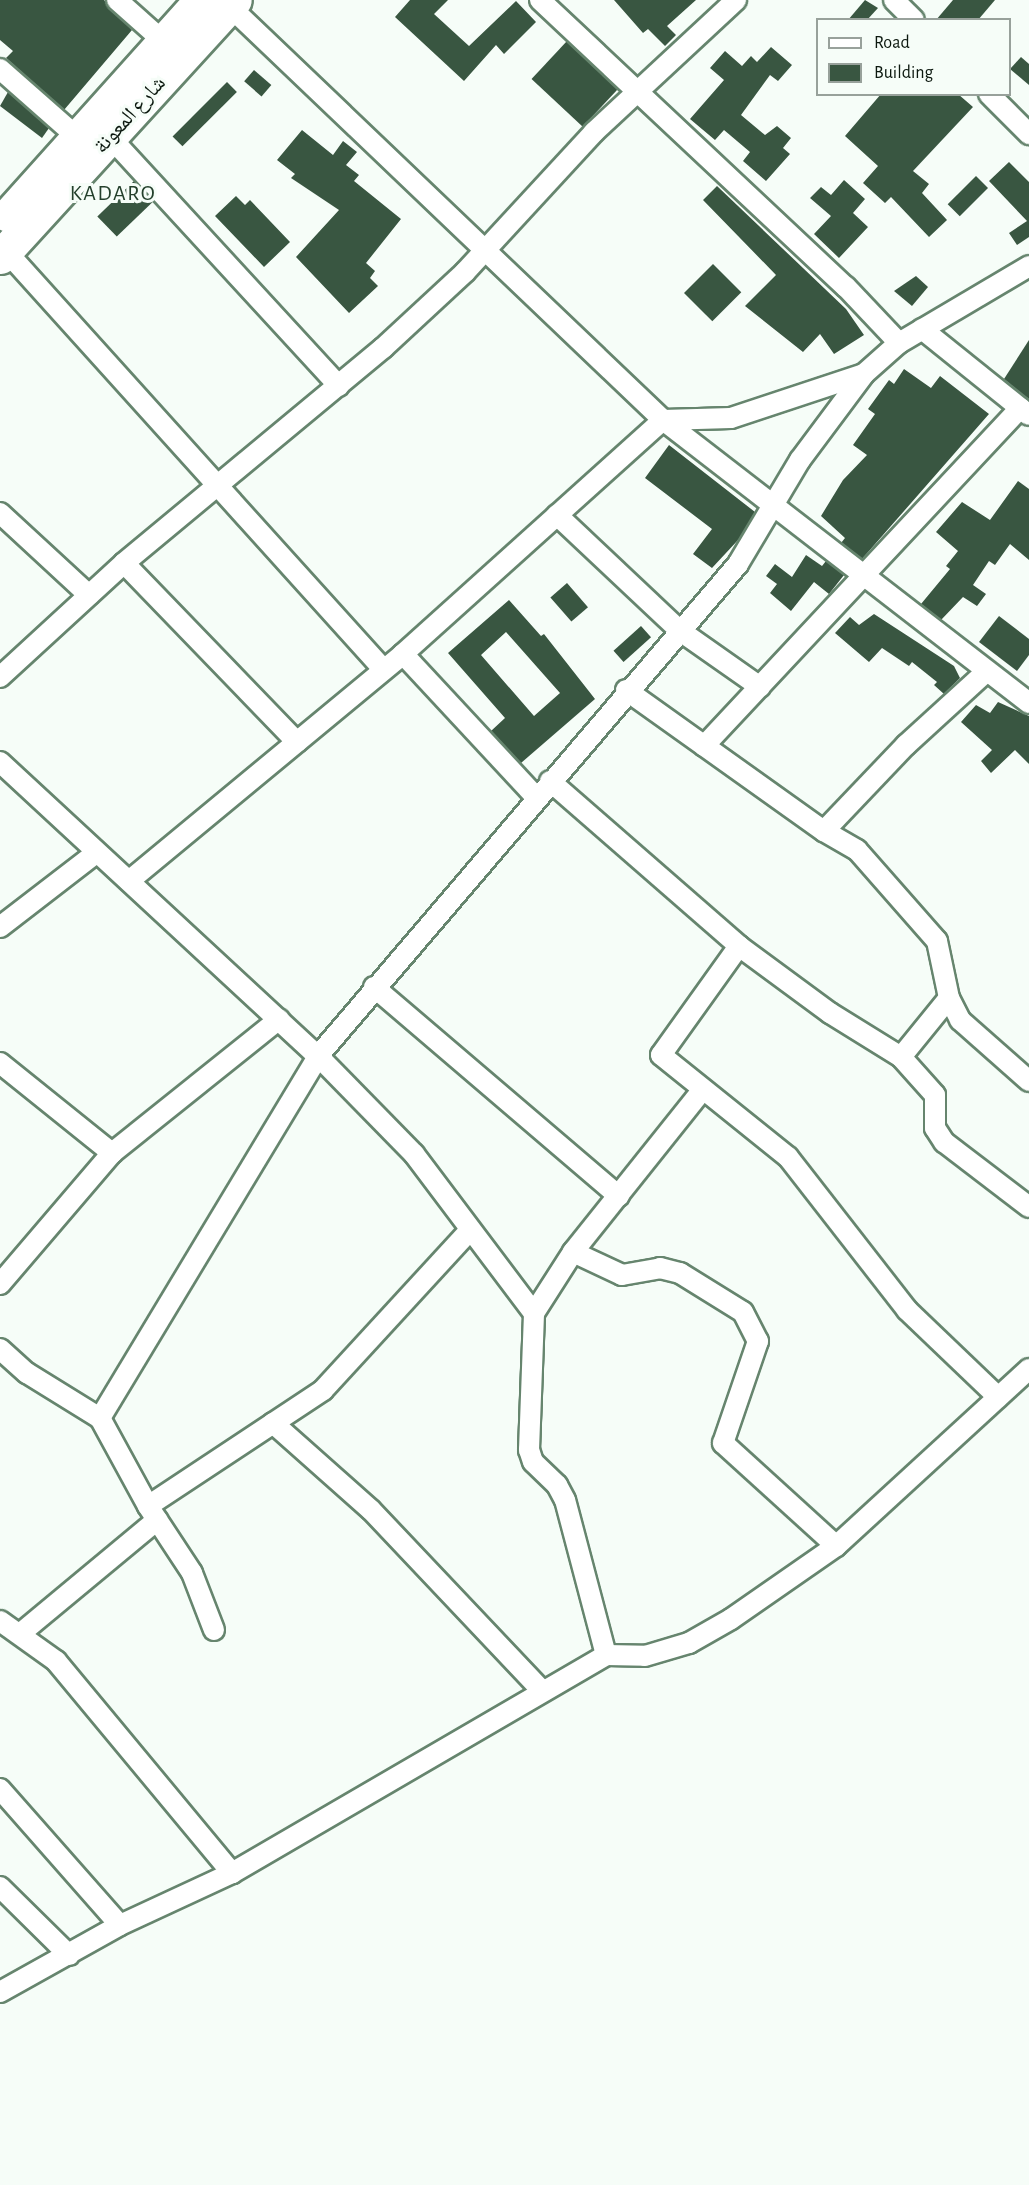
<!DOCTYPE html>
<html>
<head>
<meta charset="utf-8">
<style>
  body { margin:0 }
  #map { position:relative; width:1029px; height:2185px; overflow:hidden; background:#f6fdf8; font-family:"Alegreya Sans","Noto Naskh Arabic",sans-serif }
  div>[style] { position:absolute }
  .building>* { inset:0; background:#395641; transform-origin:0 0 }
  .roads { filter:drop-shadow(2px 0 #66856e) drop-shadow(-2px 0 #66856e) drop-shadow(0 2px #66856e) drop-shadow(0 -2px #66856e) }
  .street>* { height:20px; margin:-10px; padding:0 10px; transform-origin:10px; border-radius:10px; background:#fff }
  .highway>* { height:33px; margin:-16.5px; padding:0 16.5px; transform-origin:16.5px; border-radius:16.5px; background:#fff }
  span { translate:-50% -50%; white-space:nowrap; text-align:center; line-height:1.15; -webkit-text-stroke:6px #f6fdf8; paint-order:stroke }
  .street-label { font-size:21px; color:#0c180f }
  .neighbourhood-label { font-size:22px; color:#24402c; letter-spacing:1.5px }
  .legend { position:absolute; left:816px; top:18px; width:195px; height:78px; box-sizing:border-box; background:#f6fdf8; border:2px solid #98a19b; margin:0; padding:8px 10px; list-style:none; font-size:18px; color:#0c180f }
  .legend li { display:flex; align-items:center; gap:12px; height:30px }
  .legend b { width:30px; border:2px solid #98a19b }
</style>
</head>
<body>
<div id="map">
  <div class="building">
    <i style="clip-path:polygon(0 0,104px 0,132px 30px,64px 110px,6px 58px,13px 51px,0 40px)"></i>
    <i style="clip-path:polygon(410px 0,448px 0,434px 14px,469px 46px,516px 1px,536px 22px,504px 54px,496px 45px,464px 81px,395px 17px)"></i>
    <i style="clip-path:polygon(614px 0,696px 0,667px 26px,676px 35px,665px 46px,648px 29px,643px 33px)"></i>
    <i style="clip-path:polygon(865px 0,878px 8px,867px 20px,848px 20px)"></i>
    <i style="clip-path:polygon(953px 0,995px 0,978px 20px,936px 20px)"></i>
    <i style="left:567px;top:41px;width:70px;height:52px;rotate:43deg"></i>
    <i style="clip-path:polygon(771px 47px,792px 65px,778px 81px,770px 75px,741px 115px,765px 135px,777px 126px,791px 138px,783px 148px,790px 154px,766px 181px,743px 161px,750px 152px,724px 130px,715px 140px,690px 119px,724px 80px,710px 68px,725px 51px,742px 66px,751px 56px,757px 62px)"></i>
    <i style="clip-path:polygon(1021px 57px,1029px 64px,1029px 85px,1010px 69px)"></i>
    <i style="left:254px;top:70px;width:23px;height:15px;rotate:41deg"></i>
    <i style="left:227px;top:82px;width:14px;height:77px;rotate:45deg"></i>
    <i style="clip-path:polygon(8px 92px,49px 128px,42px 138px,0 106px)"></i>
    <i style="clip-path:polygon(881px 94px,958px 94px,973px 107px,913px 171px,929px 184px,922px 193px,947px 220px,929px 237px,891px 197px,885px 203px,863px 183px,878px 166px,845px 136px)"></i>
    <i style="clip-path:polygon(302px 130px,333px 155px,343px 141px,357px 152px,346px 165px,359px 175px,354px 181px,401px 219px,366px 263px,375px 271px,370px 278px,378px 286px,349px 313px,296px 257px,339px 210px,291px 178px,295px 174px,277px 160px)"></i>
    <i style="clip-path:polygon(1009px 162px,1029px 182px,1029px 237px,1017px 245px,1009px 233px,1027px 221px,989px 181px)"></i>
    <i style="left:976px;top:176px;width:17px;height:40px;rotate:45deg"></i>
    <i style="clip-path:polygon(844px 180px,865px 199px,853px 213px,868px 227px,839px 258px,814px 234px,831px 216px,810px 198px,821px 187px,831px 195px)"></i>
    <i style="left:134px;top:181px;width:28px;height:51px;rotate:46deg"></i>
    <i style="clip-path:polygon(717px 186px,846px 309px,864px 335px,834px 354px,820px 334px,803px 352px,745px 306px,776px 275px,703px 200px)"></i>
    <i style="clip-path:polygon(236px 196px,245px 205px,250px 200px,290px 242px,264px 267px,215px 216px)"></i>
    <i style="left:713px;top:264px;width:40px;height:41px;rotate:45deg"></i>
    <i style="clip-path:polygon(916px 276px,928px 287px,912px 306px,894px 291px)"></i>
    <i style="clip-path:polygon(1029px 340px,1029px 400px,1004px 379px)"></i>
    <i style="clip-path:polygon(904px 369px,931px 388px,940px 376px,989px 414px,862px 559px,841px 543px,845px 538px,821px 516px,843px 480px,867px 455px,853px 445px,875px 414px,868px 409px,889px 380px,894px 384px)"></i>
    <i style="clip-path:polygon(669px 445px,755px 512px,739px 539px,712px 568px,693px 554px,712px 529px,645px 478px)"></i>
    <i style="clip-path:polygon(1018px 481px,1029px 489px,1029px 560px,1010px 544px,995px 565px,989px 561px,973px 585px,986px 594px,977px 606px,963px 597px,941px 620px,921px 604px,950px 569px,946px 566px,958px 551px,936px 532px,962px 502px,990px 520px)"></i>
    <i style="clip-path:polygon(806px 555px,822px 566px,826px 561px,844px 575px,829px 594px,814px 582px,791px 611px,770px 593px,777px 584px,766px 576px,775px 564px,792px 577px)"></i>
    <i style="left:567px;top:583px;width:32px;height:22px;rotate:49deg"></i>
    <i style="clip-path:polygon(evenodd,509px 600px,541px 636px,544px 634px,595px 699px,521px 763px,491px 731px,505px 718px,448px 653px,509px 600px,506px 632px,560px 693px,534px 716px,481px 655px,506px 632px)"></i>
    <i style="clip-path:polygon(874px 614px,954px 666px,960px 678px,944px 694px,934px 685px,937px 682px,912px 662px,909px 666px,882px 648px,869px 662px,835px 633px,850px 617px,859px 625px)"></i>
    <i style="clip-path:polygon(999px 616px,1029px 639px,1029px 655px,1017px 671px,979px 642px)"></i>
    <i style="left:641px;top:626px;width:15px;height:37px;rotate:48deg"></i>
    <i style="clip-path:polygon(998px 702px,1029px 716px,1029px 764px,1015px 750px,991px 773px,981px 761px,992px 750px,961px 722px,976px 705px,990px 713px)"></i>
  </div>
  <div class="roads">
    <div class="street">
      <i style="left:117px;top:0;width:62px;rotate:41.7deg"></i>
      <i style="left:223px;top:0;width:608px;rotate:43.67deg"></i>
      <i style="left:663px;top:420px;width:463px;rotate:37.7deg"></i>
      <i style="left:540px;top:0;width:420px;rotate:43.2deg"></i>
      <i style="left:846px;top:287px;width:77px;rotate:46.6deg"></i>
      <i style="left:894px;top:0;width:28px;rotate:45deg"></i>
      <i style="left:0;top:69px;width:103px;rotate:41.4deg"></i>
      <i style="left:989px;top:94px;width:57px;rotate:45deg"></i>
      <i style="left:110px;top:137px;width:338px;rotate:47.4deg"></i>
      <i style="left:6px;top:251px;width:563px;rotate:47.95deg"></i>
      <i style="left:922px;top:329px;width:137px;rotate:38.8deg"></i>
      <i style="left:0;top:513px;width:121px;rotate:42.7deg"></i>
      <i style="left:557px;top:515px;width:168px;rotate:43.3deg"></i>
      <i style="left:679px;top:630px;width:99px;rotate:35.1deg"></i>
      <i style="left:124px;top:563px;width:249px;rotate:46deg"></i>
      <i style="left:403px;top:654px;width:195px;rotate:47.1deg"></i>
      <i style="left:0;top:677px;width:168px;rotate:-42.6deg"></i>
      <i style="left:124px;top:563px;width:337px;rotate:-39.7deg"></i>
      <i style="left:383px;top:348px;width:112px;rotate:-42.8deg"></i>
      <i style="left:465px;top:272px;width:190px;rotate:-47.3deg"></i>
      <i style="left:594px;top:132px;width:194px;rotate:-42.9deg"></i>
      <i style="left:626px;top:690px;width:243px;rotate:35.5deg"></i>
      <i style="left:824px;top:831px;width:38px;rotate:30deg"></i>
      <i style="left:857px;top:850px;width:121px;rotate:48.7deg"></i>
      <i style="left:937px;top:941px;width:58px;rotate:78.1deg"></i>
      <i style="left:949px;top:998px;width:25px;rotate:63deg"></i>
      <i style="left:960px;top:1020px;width:92px;rotate:41.5deg"></i>
      <i style="left:704px;top:746px;width:463px;rotate:-46.9deg"></i>
      <i style="left:0;top:762px;width:433px;rotate:42.8deg"></i>
      <i style="left:318px;top:1056px;width:137px;rotate:45.6deg"></i>
      <i style="left:414px;top:1154px;width:199px;rotate:53deg"></i>
      <i style="left:550px;top:781px;width:251px;rotate:41.1deg"></i>
      <i style="left:739px;top:946px;width:113px;rotate:36.4deg"></i>
      <i style="left:830px;top:1013px;width:84px;rotate:31.8deg"></i>
      <i style="left:901px;top:1057px;width:51px;rotate:48.2deg"></i>
      <i style="left:935px;top:1095px;width:33px;rotate:90deg"></i>
      <i style="left:935px;top:1128px;width:17px;rotate:57deg"></i>
      <i style="left:944px;top:1142px;width:107px;rotate:37.4deg"></i>
      <i style="left:824px;top:831px;width:119px;rotate:-46.4deg"></i>
      <i style="left:906px;top:745px;width:108px;rotate:-42.4deg"></i>
      <i style="left:129px;top:881px;width:356px;rotate:-39.6deg"></i>
      <i style="left:403px;top:654px;width:350px;rotate:-42deg"></i>
      <i style="left:663px;top:420px;width:68px;rotate:-1.7deg"></i>
      <i style="left:731px;top:418px;width:140px;rotate:-18.3deg"></i>
      <i style="left:0;top:927px;width:121px;rotate:-37.6deg"></i>
      <i style="left:739px;top:946px;width:134px;rotate:125.6deg"></i>
      <i style="left:661px;top:1055px;width:163px;rotate:38.8deg"></i>
      <i style="left:788px;top:1157px;width:194px;rotate:52.1deg"></i>
      <i style="left:907px;top:1310px;width:126px;rotate:43.7deg"></i>
      <i style="left:374px;top:987px;width:322px;rotate:40.5deg"></i>
      <i style="left:901px;top:1057px;width:76px;rotate:-50.9deg"></i>
      <i style="left:0;top:1063px;width:144px;rotate:38.8deg"></i>
      <i style="left:573px;top:1252px;width:54px;rotate:25.1deg"></i>
      <i style="left:622px;top:1275px;width:39px;rotate:-10deg"></i>
      <i style="left:660px;top:1268px;width:21px;rotate:14deg"></i>
      <i style="left:680px;top:1273px;width:74px;rotate:31.8deg"></i>
      <i style="left:743px;top:1312px;width:33px;rotate:63deg"></i>
      <i style="left:758px;top:1341px;width:108px;rotate:108.9deg"></i>
      <i style="left:723px;top:1443px;width:153px;rotate:42.3deg"></i>
      <i style="left:0;top:1284px;width:172px;rotate:-49.5deg"></i>
      <i style="left:112px;top:1153px;width:214px;rotate:-38.7deg"></i>
      <i style="left:0;top:1349px;width:36px;rotate:42deg"></i>
      <i style="left:27px;top:1373px;width:86px;rotate:31.7deg"></i>
      <i style="left:100px;top:1418px;width:100px;rotate:61.4deg"></i>
      <i style="left:148px;top:1506px;width:80px;rotate:56.7deg"></i>
      <i style="left:192px;top:1573px;width:61px;rotate:68.9deg"></i>
      <i style="left:100px;top:1418px;width:423px;rotate:-58.9deg"></i>
      <i style="left:318px;top:1056px;width:647px;rotate:-49.51deg"></i>
      <i style="left:738px;top:564px;width:121px;rotate:-59.2deg"></i>
      <i style="left:800px;top:460px;width:107px;rotate:-53.3deg"></i>
      <i style="left:864px;top:374px;width:47px;rotate:-41.5deg"></i>
      <i style="left:899px;top:343px;width:151px;rotate:-30.6deg"></i>
      <i style="left:273px;top:1423px;width:131px;rotate:41.6deg"></i>
      <i style="left:371px;top:1510px;width:248px;rotate:46.6deg"></i>
      <i style="left:148px;top:1506px;width:210px;rotate:-33.5deg"></i>
      <i style="left:323px;top:1390px;width:216px;rotate:-47.4deg"></i>
      <i style="left:0;top:1621px;width:69px;rotate:35.5deg"></i>
      <i style="left:56px;top:1661px;width:276px;rotate:50.3deg"></i>
      <i style="left:21px;top:1633px;width:177px;rotate:-39.7deg"></i>
      <i style="left:606px;top:1655px;width:160px;rotate:-104.8deg"></i>
      <i style="left:565px;top:1500px;width:17px;rotate:-118deg"></i>
      <i style="left:557px;top:1485px;width:33px;rotate:-136deg"></i>
      <i style="left:533px;top:1462px;width:13px;rotate:-108deg"></i>
      <i style="left:529px;top:1450px;width:137px;rotate:-87.9deg"></i>
      <i style="left:534px;top:1313px;width:72px;rotate:-57.4deg"></i>
      <i style="left:573px;top:1252px;width:208px;rotate:-51.4deg"></i>
      <i style="left:0;top:1789px;width:181px;rotate:48.6deg"></i>
      <i style="left:0;top:1887px;width:97px;rotate:44.6deg"></i>
      <i style="left:0;top:1992px;width:137px;rotate:-29.2deg"></i>
      <i style="left:120px;top:1925px;width:123px;rotate:-24.9deg"></i>
      <i style="left:232px;top:1873px;width:433px;rotate:-30.2deg"></i>
      <i style="left:606px;top:1655px;width:39px;rotate:1deg"></i>
      <i style="left:645px;top:1656px;width:46px;rotate:-16.5deg"></i>
      <i style="left:689px;top:1643px;width:48px;rotate:-29.7deg"></i>
      <i style="left:731px;top:1619px;width:128px;rotate:-34.8deg"></i>
      <i style="left:836px;top:1546px;width:262px;rotate:-42.5deg"></i>
    </div>
    <div class="highway">
      <i style="left:8px;top:215px;width:289px;rotate:-48.1deg"></i>
      <i style="left:0;top:257px;width:348px;rotate:-47.6deg"></i>
    </div>
  </div>
  <div class="street-label">
    <span style="left:130px;top:115px;rotate:-48deg">شارع المعونة</span>
  </div>
  <div class="neighbourhood-label">
    <span style="left:113px;top:194px">KADARO</span>
  </div>
  <ul class="legend">
  <li><b style="height:8px;background:#fff"></b>Road</li>
  <li><b style="height:16px;background:#395641"></b>Building</li>
  </ul>
</div>
</body>
</html>
